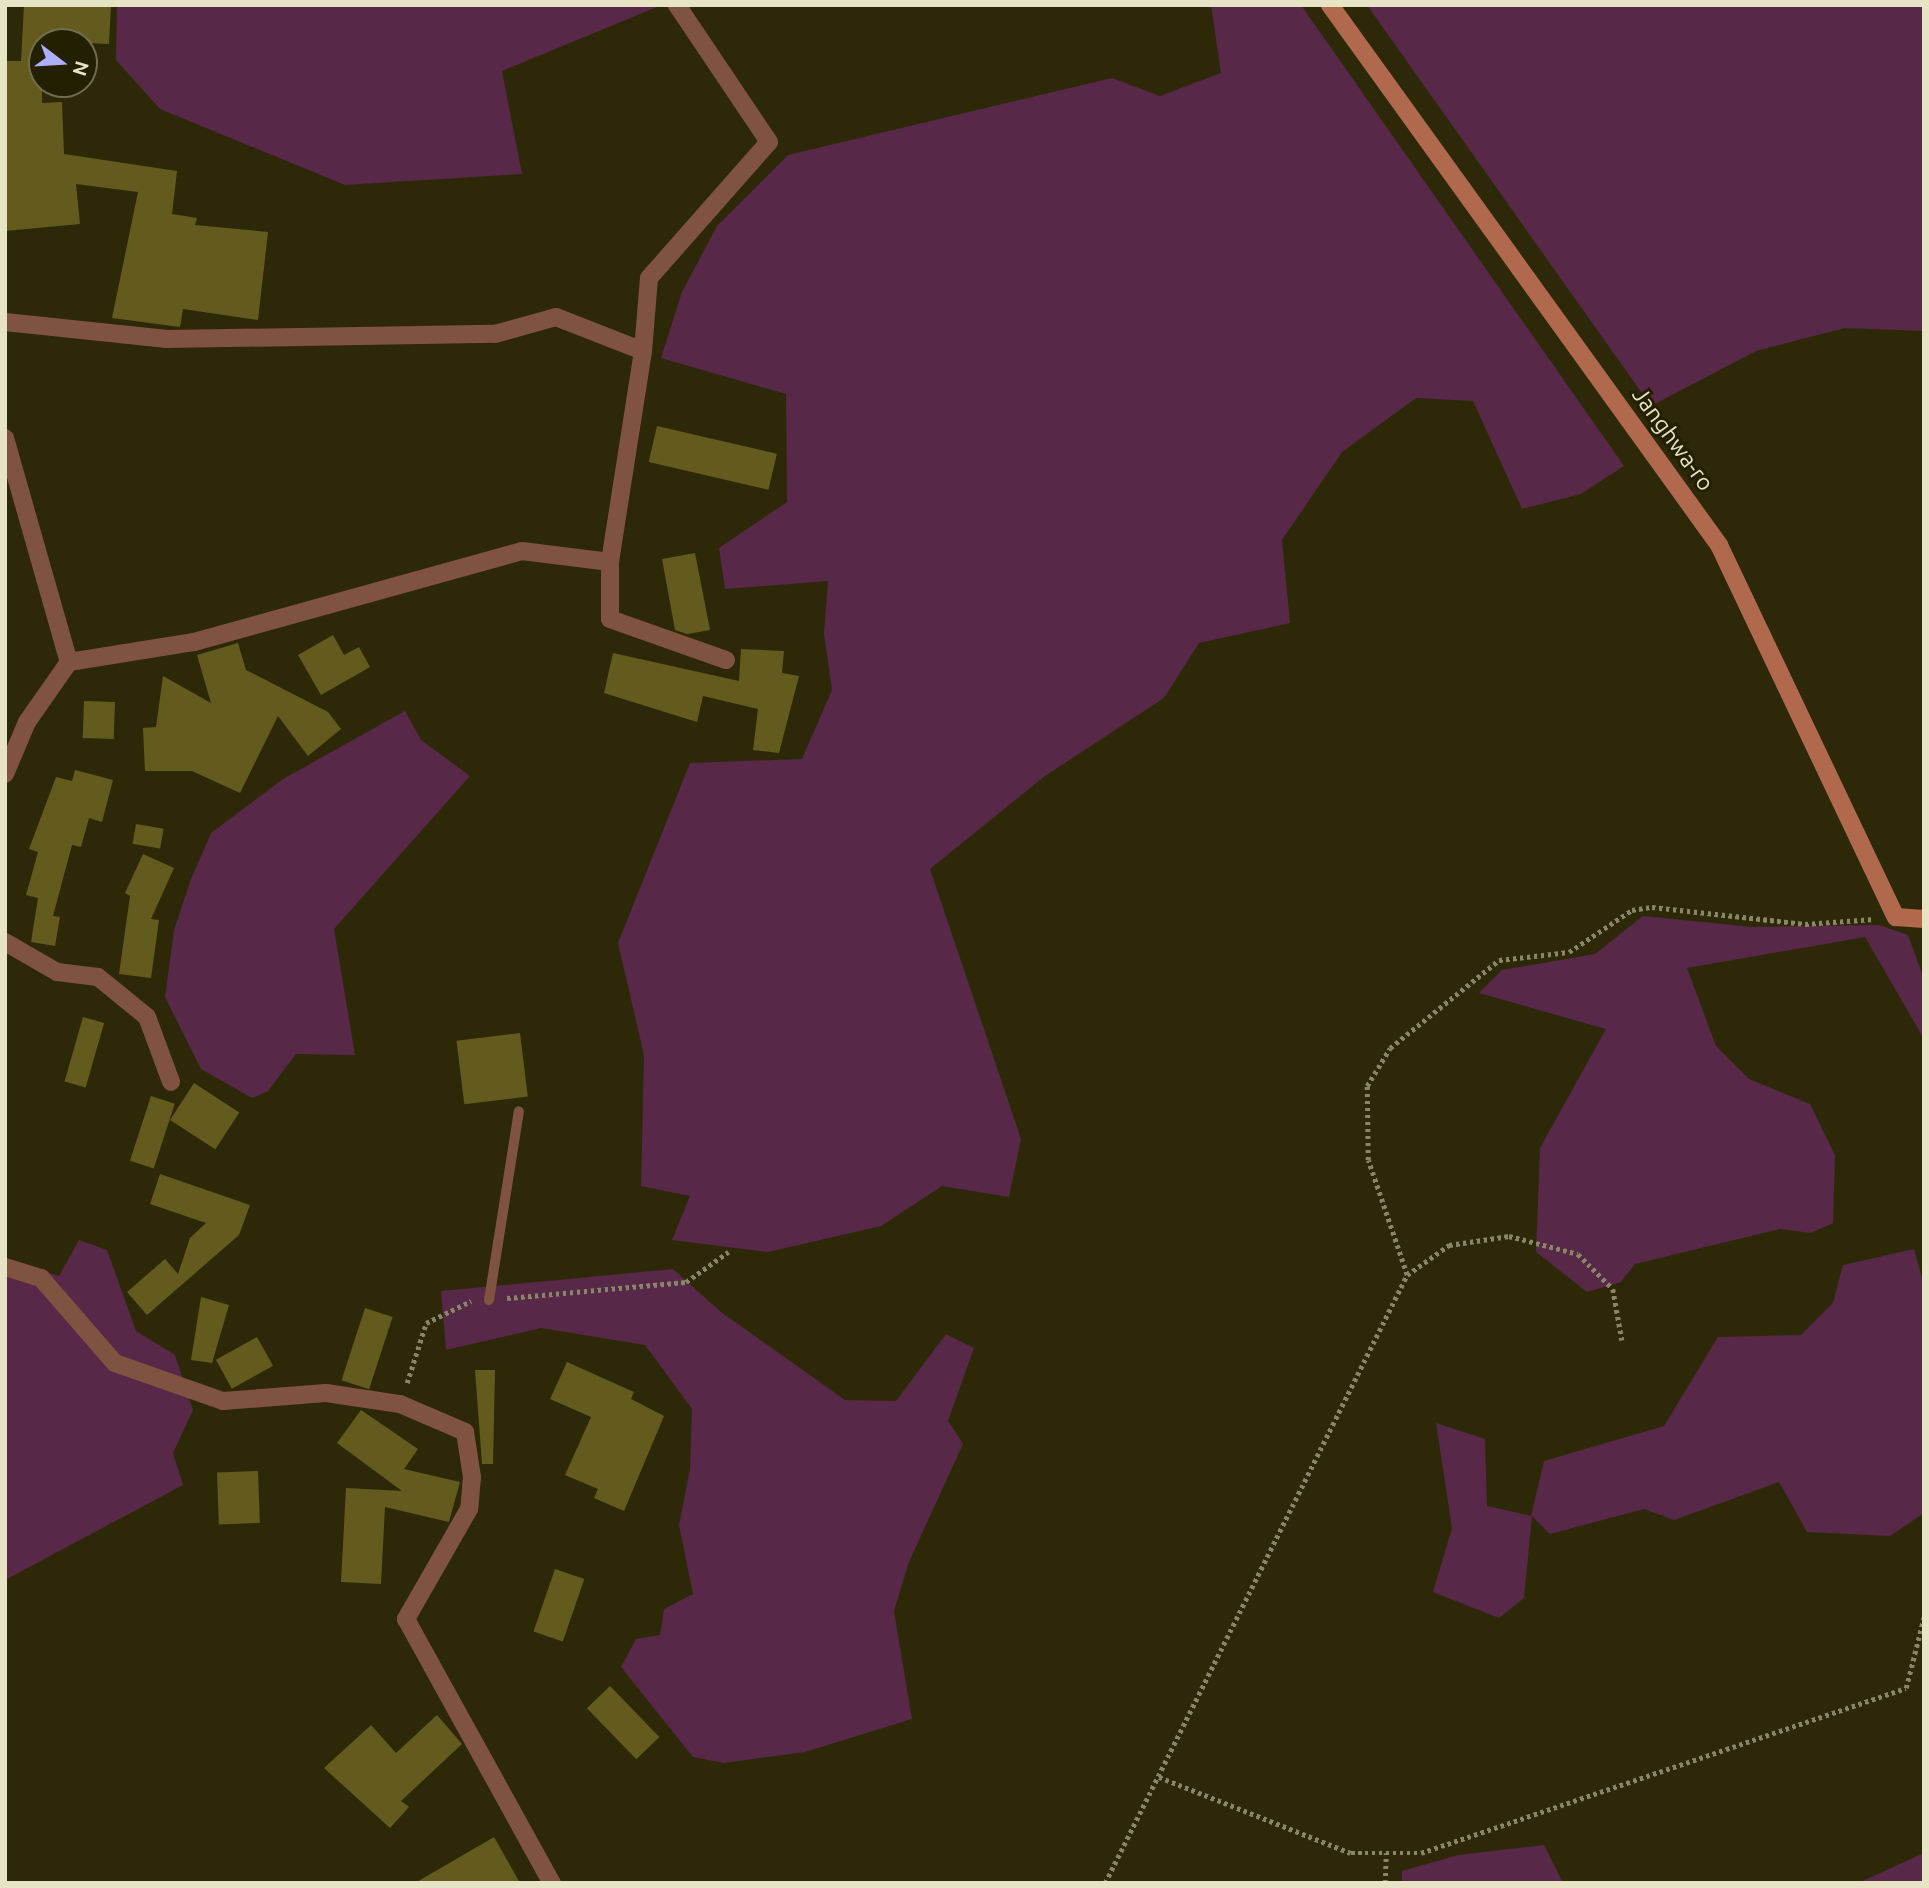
<!DOCTYPE html>
<html>
<head>
<meta charset="utf-8">
<style>
  body { margin:0 }
  #map { position:relative; width:1929px; height:1888px; overflow:hidden; background:#2d2908; font-family:Ubuntu,sans-serif }
  div>[style] { position:absolute }
  .green>* { inset:0; background:#572847 }
  .building>* { inset:0; background:#625b1d; transform-origin:0 0 }
  .path>* { height:4.5px; margin-top:-2.25px; transform-origin:0; background:repeating-linear-gradient(90deg,#898666 0 3.5px,transparent 0 7px) }
  .lane>* { height:10px; margin:-5px; padding:0 5px; transform-origin:5px; border-radius:5px; background:#805341 }
  .street>* { height:18px; margin:-9px; padding:0 9px; transform-origin:9px; border-radius:9px; background:#805341 }
  .secondary>* { height:18px; margin:-9px; padding:0 9px; transform-origin:9px; border-radius:9px; background:#b1694d }
  span { translate:-50% -50%; white-space:nowrap; text-align:center; line-height:1.15; -webkit-text-stroke:6px #231f01; paint-order:stroke }
  .street-label { font-size:23px; color:#e7e4c5 }
  .frame { position:absolute; inset:0; border:7px solid #e7e4c5; pointer-events:none }
  .north { position:absolute; left:28px; top:28px; width:70px; height:70px; box-sizing:border-box; background:#231f01; border:2px solid #716e4f; border-radius:50%; rotate:107deg; font-size:19px; font-weight:700; line-height:28px; text-align:center; color:#e7e4c5 }
  .north::after { content:''; display:block; margin:auto; width:24px; height:32px; background:#acaffb; clip-path:polygon(50% 0,100% 100%,50% 72%,0 100%) }
</style>
</head>
<body>
<div id="map">
  <div class="green">
    <i style="clip-path:polygon(117px 5px,656px 5px,657px 7px,502px 71px,522px 174px,345px 185px,160px 109px,116px 60px)"></i>
    <i style="clip-path:polygon(1211px 5px,1301px 5px,1624px 466px,1581px 494px,1522px 509px,1473px 401px,1416px 398px,1342px 452px,1282px 540px,1290px 623px,1199px 643px,1164px 698px,1045px 776px,930px 869px,1021px 1139px,1009px 1197px,942px 1186px,881px 1226px,768px 1252px,672px 1240px,690px 1196px,641px 1186px,644px 1055px,618px 943px,690px 763px,802px 759px,832px 690px,824px 634px,828px 581px,725px 589px,719px 548px,787px 502px,786px 394px,661px 358px,682px 292px,717px 226px,788px 155px,1112px 78px,1160px 96px,1221px 73px)"></i>
    <i style="clip-path:polygon(1367px 5px,1924px 5px,1924px 331px,1845px 328px,1756px 351px,1651px 406px)"></i>
    <i style="clip-path:polygon(405px 711px,421px 740px,470px 776px,334px 929px,355px 1055px,296px 1054px,268px 1091px,252px 1098px,201px 1069px,165px 997px,174px 930px,191px 879px,211px 833px,283px 779px)"></i>
    <i style="clip-path:polygon(1643px 916px,1753px 927px,1879px 925px,1908px 935px,1924px 979px,1924px 1039px,1865px 937px,1687px 968px,1716px 1046px,1749px 1079px,1810px 1104px,1835px 1155px,1833px 1223px,1811px 1233px,1780px 1229px,1635px 1264px,1621px 1282px,1587px 1292px,1536px 1252px,1540px 1148px,1606px 1029px,1479px 993px,1502px 970px,1595px 954px)"></i>
    <i style="clip-path:polygon(79px 1240px,107px 1250px,136px 1331px,175px 1355px,193px 1410px,173px 1453px,183px 1485px,5px 1580px,5px 1257px,59px 1276px)"></i>
    <i style="clip-path:polygon(1914px 1249px,1924px 1285px,1924px 1513px,1890px 1536px,1807px 1532px,1779px 1482px,1674px 1520px,1644px 1509px,1550px 1534px,1532px 1516px,1524px 1598px,1499px 1618px,1433px 1592px,1452px 1528px,1436px 1423px,1485px 1439px,1487px 1506px,1531px 1516px,1544px 1461px,1664px 1426px,1718px 1337px,1801px 1335px,1833px 1303px,1843px 1265px)"></i>
    <i style="clip-path:polygon(673px 1269px,721px 1312px,845px 1400px,896px 1401px,946px 1334px,974px 1348px,948px 1421px,963px 1444px,909px 1562px,894px 1611px,912px 1719px,805px 1752px,724px 1763px,693px 1757px,621px 1667px,636px 1639px,660px 1635px,664px 1609px,693px 1594px,679px 1525px,690px 1469px,692px 1409px,645px 1345px,541px 1328px,446px 1350px,441px 1291px)"></i>
    <i style="clip-path:polygon(1544px 1845px,1563px 1883px,1402px 1883px,1402px 1871px,1458px 1855px)"></i>
    <i style="clip-path:polygon(1924px 1853px,1924px 1883px,1858px 1883px)"></i>
  </div>
  <div class="building">
    <i style="clip-path:polygon(24px 5px,111px 5px,109px 44px,42px 41px,42px 103px,62px 102px,64px 154px,177px 171px,172px 214px,197px 218px,195px 225px,268px 232px,258px 320px,183px 309px,180px 327px,112px 318px,138px 192px,76px 184px,80px 224px,5px 231px,5px 61px,21px 61px)"></i>
    <i style="left:657px;top:426px;width:123px;height:37px;rotate:13deg"></i>
    <i style="clip-path:polygon(695px 553px,710px 630px,687px 634px,675px 630px,662px 559px)"></i>
    <i style="clip-path:polygon(333px 635px,344px 655px,359px 647px,370px 667px,321px 695px,298px 655px)"></i>
    <i style="clip-path:polygon(238px 643px,246px 670px,328px 712px,341px 729px,308px 756px,278px 716px,240px 793px,192px 771px,145px 771px,143px 728px,156px 727px,163px 676px,211px 703px,197px 655px)"></i>
    <i style="clip-path:polygon(741px 649px,784px 651px,782px 673px,799px 676px,779px 753px,753px 750px,758px 709px,703px 696px,697px 722px,604px 693px,613px 653px,739px 681px)"></i>
    <i style="left:84px;top:701px;width:31px;height:37px;rotate:2deg"></i>
    <i style="clip-path:polygon(75px 770px,113px 780px,102px 822px,89px 818px,81px 847px,72px 845px,53px 916px,60px 917px,55px 946px,31px 942px,38px 898px,26px 895px,38px 852px,29px 849px,56px 777px,72px 781px)"></i>
    <i style="left:136px;top:824px;width:28px;height:20px;rotate:10deg"></i>
    <i style="clip-path:polygon(143px 854px,174px 868px,151px 919px,159px 920px,151px 978px,119px 974px,130px 896px,125px 893px)"></i>
    <i style="left:83px;top:1017px;width:22px;height:67px;rotate:16deg"></i>
    <i style="left:520px;top:1033px;width:64px;height:64px;rotate:83deg"></i>
    <i style="left:194px;top:1083px;width:54px;height:44px;rotate:33deg"></i>
    <i style="left:151px;top:1096px;width:25px;height:68px;rotate:18deg"></i>
    <i style="clip-path:polygon(160px 1174px,250px 1205px,239px 1235px,147px 1315px,127px 1292px,165px 1259px,178px 1274px,190px 1238px,206px 1223px,150px 1204px)"></i>
    <i style="clip-path:polygon(201px 1297px,229px 1305px,212px 1363px,191px 1360px)"></i>
    <i style="left:365px;top:1308px;width:29px;height:76px;rotate:18deg"></i>
    <i style="left:257px;top:1337px;width:33px;height:47px;rotate:61deg"></i>
    <i style="clip-path:polygon(567px 1362px,634px 1392px,631px 1399px,664px 1416px,624px 1511px,594px 1498px,598px 1489px,565px 1475px,591px 1417px,550px 1399px)"></i>
    <i style="clip-path:polygon(475px 1370px,495px 1370px,493px 1464px,482px 1464px)"></i>
    <i style="clip-path:polygon(361px 1410px,418px 1449px,404px 1469px,460px 1482px,449px 1522px,385px 1507px,381px 1584px,341px 1582px,346px 1488px,402px 1491px,337px 1443px)"></i>
    <i style="left:258px;top:1471px;width:52px;height:41px;rotate:88deg"></i>
    <i style="left:555px;top:1569px;width:31px;height:66px;rotate:19deg"></i>
    <i style="left:610px;top:1686px;width:71px;height:32px;rotate:46deg"></i>
    <i style="clip-path:polygon(437px 1715px,462px 1744px,401px 1801px,409px 1807px,390px 1828px,324px 1768px,371px 1725px,396px 1753px)"></i>
    <i style="clip-path:polygon(494px 1837px,520px 1883px,415px 1883px)"></i>
  </div>
  <div class="path">
    <i style="left:1407px;top:1275px;width:52px;rotate:-35.5deg"></i>
    <i style="left:1449px;top:1245px;width:61px;rotate:-8.5deg"></i>
    <i style="left:1509px;top:1236px;width:71px;rotate:14.6deg"></i>
    <i style="left:1578px;top:1254px;width:49px;rotate:45deg"></i>
    <i style="left:1613px;top:1289px;width:52px;rotate:80deg"></i>
    <i style="left:507px;top:1298px;width:180px;rotate:-5.1deg"></i>
    <i style="left:686px;top:1282px;width:52px;rotate:-35.5deg"></i>
    <i style="left:407px;top:1383px;width:63px;rotate:-72.4deg"></i>
    <i style="left:426px;top:1323px;width:50px;rotate:-26.1deg"></i>
    <i style="left:1159px;top:1777px;width:206px;rotate:21.6deg"></i>
    <i style="left:1351px;top:1853px;width:70px"></i>
    <i style="left:1421px;top:1853px;width:512px;rotate:-18.79deg"></i>
    <i style="left:1906px;top:1688px;width:73px;rotate:-75.8deg"></i>
    <i style="left:1105px;top:1883px;width:679px;rotate:-63.59deg"></i>
    <i style="left:1407px;top:1275px;width:121px;rotate:-108.7deg"></i>
    <i style="left:1368px;top:1160px;width:74px;rotate:-90.8deg"></i>
    <i style="left:1367px;top:1086px;width:44px;rotate:-58.8deg"></i>
    <i style="left:1390px;top:1048px;width:140px;rotate:-38.9deg"></i>
    <i style="left:1499px;top:960px;width:70px;rotate:-6.5deg"></i>
    <i style="left:1569px;top:952px;width:76px;rotate:-33.7deg"></i>
    <i style="left:1632px;top:910px;width:20px;rotate:-9deg"></i>
    <i style="left:1652px;top:907px;width:154px;rotate:6.3deg"></i>
    <i style="left:1805px;top:924px;width:69px;rotate:-4.1deg"></i>
    <i style="left:1385px;top:1883px;width:30px;rotate:-88deg"></i>
  </div>
  <div class="lane">
    <i style="left:489px;top:1300px;width:191px;rotate:-81deg"></i>
  </div>
  <div class="street">
    <i style="left:5px;top:322px;width:163px;rotate:6deg"></i>
    <i style="left:167px;top:339px;width:328px;rotate:-0.9deg"></i>
    <i style="left:495px;top:334px;width:63px;rotate:-15.6deg"></i>
    <i style="left:556px;top:317px;width:93px;rotate:21.3deg"></i>
    <i style="left:643px;top:351px;width:214px;rotate:98.9deg"></i>
    <i style="left:610px;top:562px;width:57px;rotate:90deg"></i>
    <i style="left:610px;top:619px;width:123px;rotate:19.5deg"></i>
    <i style="left:643px;top:351px;width:73px;rotate:-85.3deg"></i>
    <i style="left:649px;top:278px;width:181px;rotate:-48.6deg"></i>
    <i style="left:769px;top:142px;width:165px;rotate:-123.9deg"></i>
    <i style="left:5px;top:438px;width:233px;rotate:74.1deg"></i>
    <i style="left:5px;top:774px;width:56px;rotate:-67.1deg"></i>
    <i style="left:27px;top:722px;width:73px;rotate:-55deg"></i>
    <i style="left:69px;top:662px;width:127px;rotate:-9.1deg"></i>
    <i style="left:194px;top:642px;width:340px;rotate:-15.5deg"></i>
    <i style="left:522px;top:551px;width:89px;rotate:7.1deg"></i>
    <i style="left:5px;top:942px;width:60px;rotate:30deg"></i>
    <i style="left:57px;top:972px;width:41px;rotate:7deg"></i>
    <i style="left:98px;top:977px;width:63px;rotate:39.2deg"></i>
    <i style="left:147px;top:1017px;width:69px;rotate:69.7deg"></i>
    <i style="left:5px;top:1267px;width:38px;rotate:17deg"></i>
    <i style="left:41px;top:1278px;width:113px;rotate:49deg"></i>
    <i style="left:115px;top:1363px;width:114px;rotate:19.4deg"></i>
    <i style="left:223px;top:1401px;width:103px;rotate:-4.4deg"></i>
    <i style="left:326px;top:1393px;width:75px;rotate:8.5deg"></i>
    <i style="left:400px;top:1404px;width:71px;rotate:23.3deg"></i>
    <i style="left:465px;top:1432px;width:46px;rotate:81.2deg"></i>
    <i style="left:472px;top:1477px;width:32px;rotate:95deg"></i>
    <i style="left:469px;top:1509px;width:127px;rotate:119.8deg"></i>
    <i style="left:406px;top:1619px;width:302px;rotate:61.1deg"></i>
  </div>
  <div class="secondary">
    <i style="left:1330px;top:5px;width:666px;rotate:54.23deg"></i>
    <i style="left:1719px;top:545px;width:412px;rotate:64.6deg"></i>
    <i style="left:1896px;top:917px;width:28px;rotate:4deg"></i>
  </div>
  <div class="street-label">
    <span style="left:1673px;top:439px;rotate:54deg">Janghwa-ro</span>
  </div>
  <div class="frame"></div>
  <div class="north">N</div>
</div>
</body>
</html>
